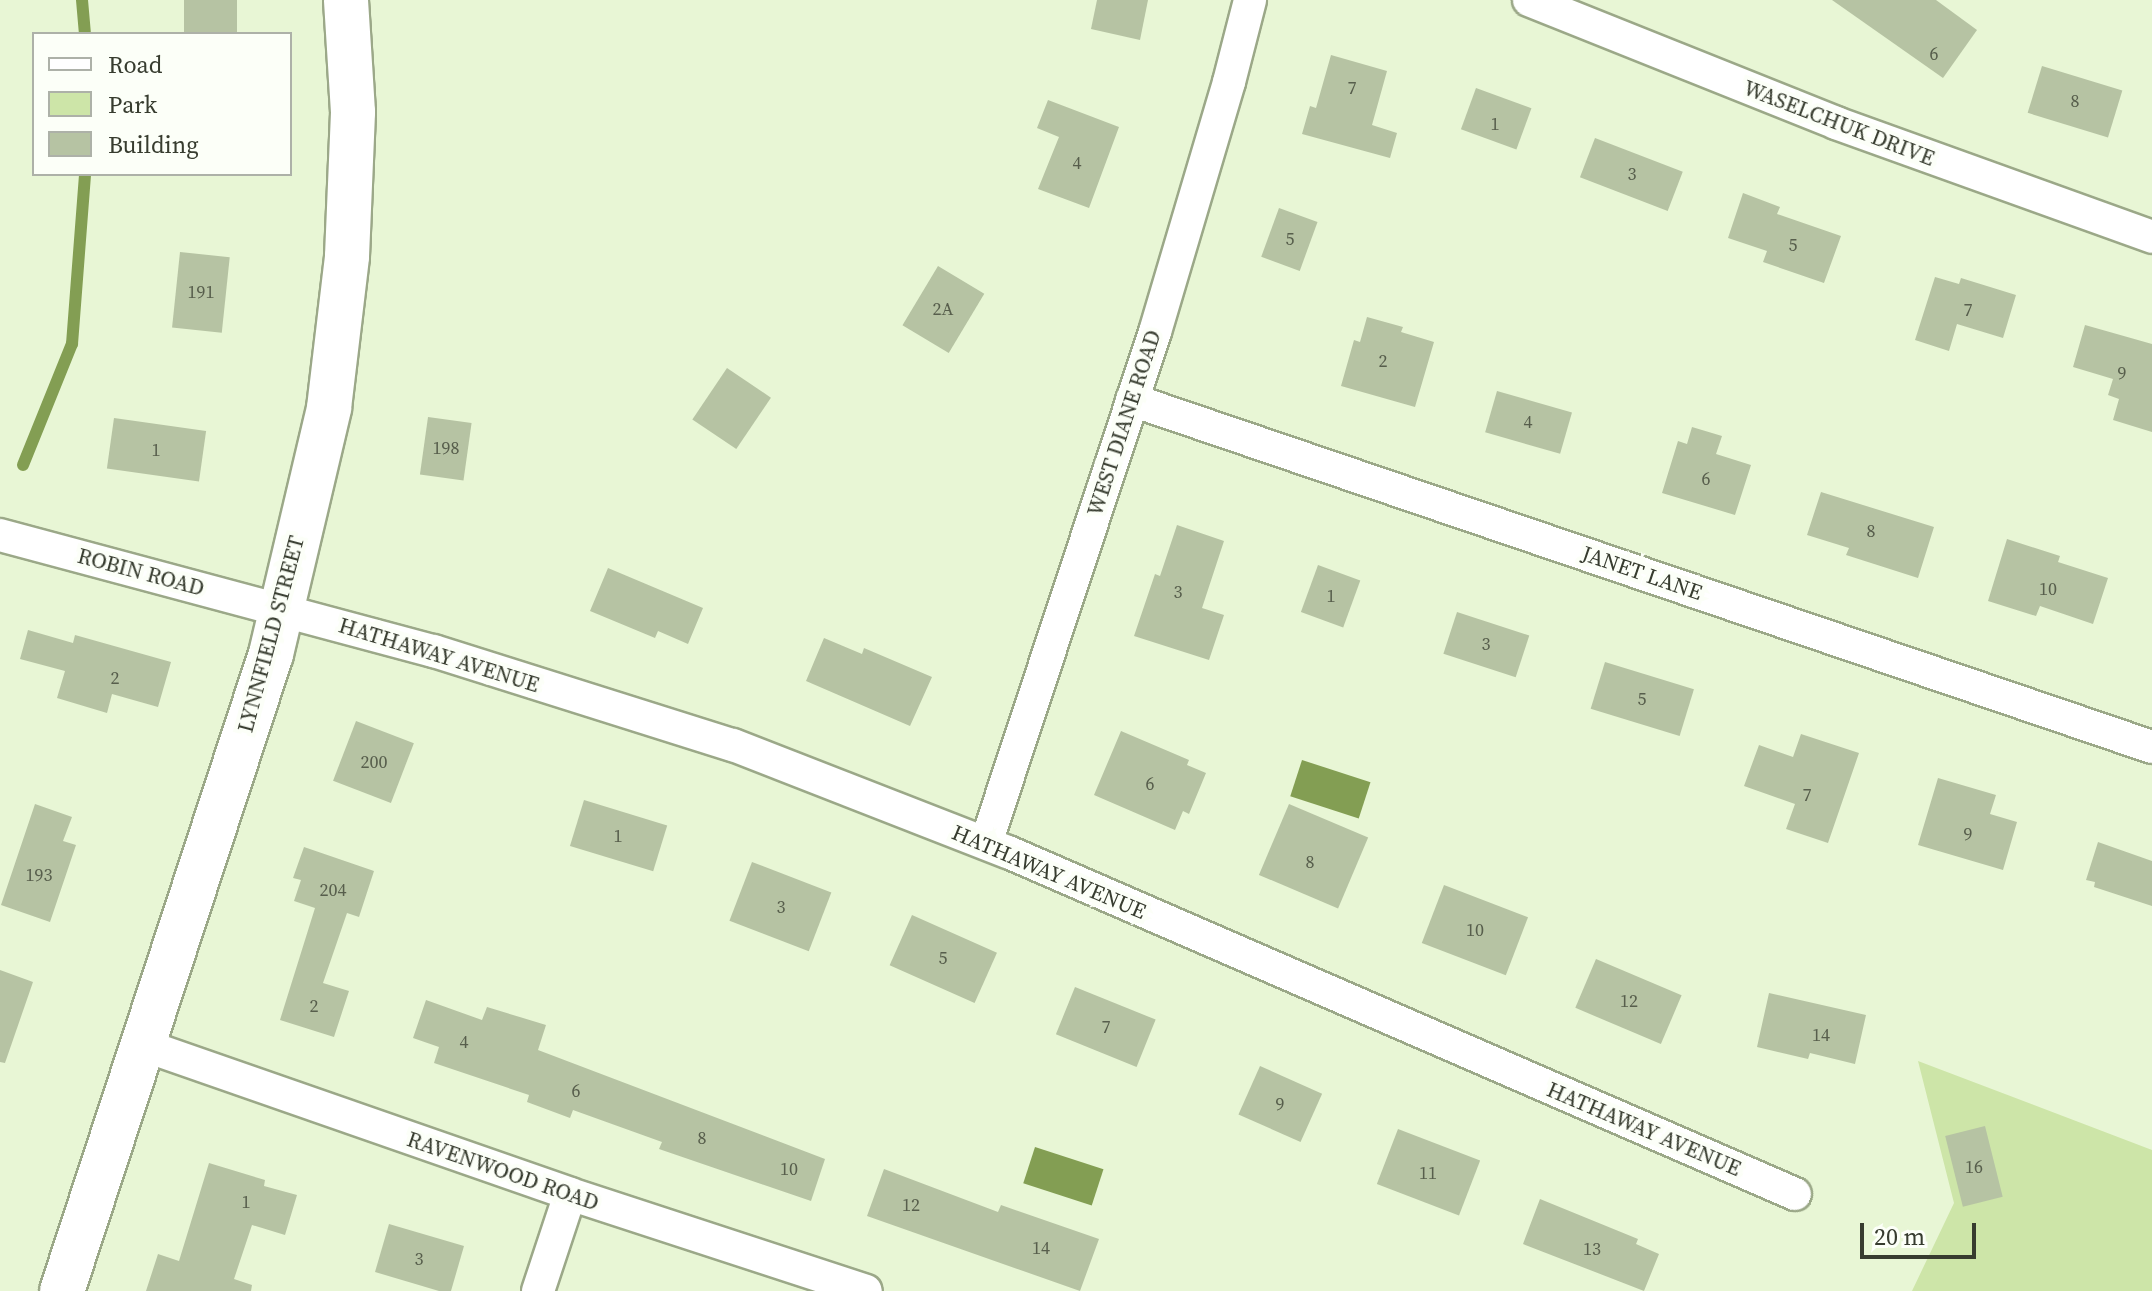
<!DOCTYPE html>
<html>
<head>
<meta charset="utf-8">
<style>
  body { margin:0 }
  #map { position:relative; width:2152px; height:1291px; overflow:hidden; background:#e8f6d5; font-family:"Source Serif 4",serif }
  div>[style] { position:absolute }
  .green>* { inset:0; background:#cde5a8 }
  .water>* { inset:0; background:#839e53; transform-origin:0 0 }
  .stream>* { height:12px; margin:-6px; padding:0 6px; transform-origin:6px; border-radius:6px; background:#839e53 }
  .building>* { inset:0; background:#b6c3a3; transform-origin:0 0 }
  .roads { filter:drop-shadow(2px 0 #9ba888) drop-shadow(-2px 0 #9ba888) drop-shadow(0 2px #9ba888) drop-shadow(0 -2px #9ba888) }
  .minor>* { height:32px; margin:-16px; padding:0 16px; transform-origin:16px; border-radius:16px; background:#fff }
  .primary>* { height:44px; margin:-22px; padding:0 22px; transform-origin:22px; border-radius:22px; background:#fff }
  span { translate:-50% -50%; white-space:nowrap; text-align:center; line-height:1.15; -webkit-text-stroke:8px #fcfff8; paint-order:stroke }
  .number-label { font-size:18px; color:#575e4c }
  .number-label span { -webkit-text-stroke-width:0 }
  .street-label { font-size:22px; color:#373c2f }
  .legend { position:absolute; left:32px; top:32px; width:260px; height:144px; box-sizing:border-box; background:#fcfff8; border:2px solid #adb1a8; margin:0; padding:10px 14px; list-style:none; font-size:24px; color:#373c2f }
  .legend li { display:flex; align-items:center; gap:16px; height:40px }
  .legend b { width:40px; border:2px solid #adb1a8 }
  .scale { position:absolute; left:1860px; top:1223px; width:116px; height:36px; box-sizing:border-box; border:4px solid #373c2f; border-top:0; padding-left:10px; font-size:24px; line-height:28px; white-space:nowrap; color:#373c2f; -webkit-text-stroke:6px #fcfff8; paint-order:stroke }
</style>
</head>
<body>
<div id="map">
  <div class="green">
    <i style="clip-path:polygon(1918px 1061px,2152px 1150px,2152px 1291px,1912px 1291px,1954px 1203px)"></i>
  </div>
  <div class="water">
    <i style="left:1302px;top:760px;width:72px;height:38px;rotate:18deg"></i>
    <i style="left:1035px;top:1147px;width:72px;height:38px;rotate:18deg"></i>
  </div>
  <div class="stream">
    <i style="left:82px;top:0;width:34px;rotate:85deg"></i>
    <i style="left:23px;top:465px;width:131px;rotate:-68deg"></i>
    <i style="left:72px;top:344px;width:170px;rotate:-85.6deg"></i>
  </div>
  <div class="building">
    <i style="left:184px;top:0;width:53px;height:32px"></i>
    <i style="clip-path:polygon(1097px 0,1148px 0,1140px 40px,1091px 29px)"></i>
    <i style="clip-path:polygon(1832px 0,1936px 0,1977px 30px,1943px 78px)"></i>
    <i style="clip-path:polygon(1331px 55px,1387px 71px,1372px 125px,1397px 133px,1390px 158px,1302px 134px,1310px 106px,1316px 108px)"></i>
    <i style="left:2042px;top:66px;width:84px;height:49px;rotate:17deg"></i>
    <i style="left:1476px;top:88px;width:59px;height:44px;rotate:20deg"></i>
    <i style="clip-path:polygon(1048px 100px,1119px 127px,1089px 208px,1038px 189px,1059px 137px,1037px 128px)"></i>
    <i style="left:1595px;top:138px;width:94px;height:42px;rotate:21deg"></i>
    <i style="clip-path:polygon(1743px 193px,1780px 207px,1777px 214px,1841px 236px,1824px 283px,1763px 262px,1767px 251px,1728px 238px)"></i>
    <i style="left:1279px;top:208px;width:41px;height:52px;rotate:20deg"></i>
    <i style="left:180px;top:252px;width:50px;height:76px;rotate:6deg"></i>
    <i style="left:938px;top:266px;width:54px;height:69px;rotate:31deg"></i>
    <i style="clip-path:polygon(1935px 277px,1959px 284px,1961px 278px,2016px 295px,2003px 338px,1957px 324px,1949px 351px,1915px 340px)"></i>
    <i style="clip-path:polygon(1367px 317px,1403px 327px,1401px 332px,1434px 342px,1415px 407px,1341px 386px,1354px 340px,1360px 342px)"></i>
    <i style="clip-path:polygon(2085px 325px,2152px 344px,2152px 432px,2113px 420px,2119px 399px,2108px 395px,2113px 379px,2073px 367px)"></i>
    <i style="left:727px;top:368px;width:53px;height:62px;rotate:34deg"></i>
    <i style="left:1497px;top:391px;width:78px;height:43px;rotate:16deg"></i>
    <i style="left:428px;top:417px;width:44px;height:58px;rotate:8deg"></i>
    <i style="left:114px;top:418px;width:93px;height:51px;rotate:8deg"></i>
    <i style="clip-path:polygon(1692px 427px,1722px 436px,1716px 454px,1751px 465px,1735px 515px,1662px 493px,1678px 441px,1687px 444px)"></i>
    <i style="clip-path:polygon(1821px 492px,1934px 527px,1918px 578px,1846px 555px,1849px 548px,1807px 535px)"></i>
    <i style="clip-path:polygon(1177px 525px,1224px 541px,1202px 608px,1224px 615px,1209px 660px,1134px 636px,1155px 574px,1160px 576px)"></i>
    <i style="clip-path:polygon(2007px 539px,2060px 556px,2058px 562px,2108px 578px,2093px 624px,2040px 606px,2036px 616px,1988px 601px)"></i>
    <i style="left:1318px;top:565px;width:45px;height:50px;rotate:20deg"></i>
    <i style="clip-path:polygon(608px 568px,703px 608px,688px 644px,658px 631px,655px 638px,590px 611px)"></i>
    <i style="left:1457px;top:612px;width:76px;height:44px;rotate:18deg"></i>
    <i style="clip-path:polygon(28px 630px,73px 643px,75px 635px,171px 662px,158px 707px,112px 694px,107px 713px,57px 698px,65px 671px,20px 659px)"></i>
    <i style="clip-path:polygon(824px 638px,862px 654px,864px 648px,932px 677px,910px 726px,806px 681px)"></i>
    <i style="left:1605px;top:662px;width:93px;height:49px;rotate:17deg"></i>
    <i style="left:356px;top:721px;width:62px;height:64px;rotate:21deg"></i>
    <i style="clip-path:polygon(1121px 731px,1189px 760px,1187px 765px,1206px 773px,1189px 814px,1183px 811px,1175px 830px,1094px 795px)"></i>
    <i style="clip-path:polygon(1801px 734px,1859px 753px,1828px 843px,1786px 829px,1795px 804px,1744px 786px,1759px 745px,1793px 757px)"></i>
    <i style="clip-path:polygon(1938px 778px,1996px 795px,1990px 814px,2017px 822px,2003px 870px,1918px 845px)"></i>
    <i style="left:584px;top:800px;width:87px;height:48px;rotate:17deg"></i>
    <i style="clip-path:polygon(35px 804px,72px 817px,63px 841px,76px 845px,50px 922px,1px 905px)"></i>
    <i style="left:1289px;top:804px;width:86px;height:77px;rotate:23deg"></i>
    <i style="clip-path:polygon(2098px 842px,2152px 861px,2152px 906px,2094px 887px,2095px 882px,2086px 880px)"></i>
    <i style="clip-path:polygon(304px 847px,374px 871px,359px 917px,347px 913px,323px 983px,349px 991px,334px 1037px,280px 1020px,315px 908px,294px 901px,301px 880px,293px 878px)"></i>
    <i style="left:752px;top:862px;width:85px;height:63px;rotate:21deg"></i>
    <i style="left:1444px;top:885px;width:90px;height:62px;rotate:21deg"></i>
    <i style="left:912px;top:915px;width:93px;height:55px;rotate:24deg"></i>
    <i style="left:1596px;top:959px;width:93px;height:53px;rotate:23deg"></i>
    <i style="clip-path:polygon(0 970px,33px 982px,5px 1063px,0 1062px)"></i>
    <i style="left:1075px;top:987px;width:87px;height:51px;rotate:22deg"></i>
    <i style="clip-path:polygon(1769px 993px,1866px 1015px,1855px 1064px,1810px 1053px,1808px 1059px,1757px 1047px)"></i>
    <i style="clip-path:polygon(426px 1000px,482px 1020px,487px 1007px,546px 1025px,538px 1050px,825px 1159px,811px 1201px,659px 1149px,662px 1142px,573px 1110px,570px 1118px,527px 1102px,529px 1095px,434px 1063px,439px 1047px,413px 1038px)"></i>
    <i style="left:1260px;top:1066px;width:68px;height:53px;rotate:24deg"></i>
    <i style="left:1985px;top:1126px;width:73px;height:41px;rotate:76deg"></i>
    <i style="left:1398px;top:1129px;width:88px;height:59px;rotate:21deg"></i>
    <i style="clip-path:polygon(209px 1163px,265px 1180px,264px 1186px,297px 1195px,285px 1235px,252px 1225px,234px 1279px,252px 1285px,251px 1291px,146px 1291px,158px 1254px,179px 1261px)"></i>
    <i style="clip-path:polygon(884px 1169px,998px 1212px,1001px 1205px,1099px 1239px,1080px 1291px,867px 1216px)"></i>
    <i style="clip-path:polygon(1540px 1199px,1638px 1239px,1636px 1244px,1659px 1254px,1644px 1291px,1523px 1244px)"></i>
    <i style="clip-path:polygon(389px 1224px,464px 1246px,451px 1291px,439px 1291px,375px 1272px)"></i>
  </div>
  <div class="roads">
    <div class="minor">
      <i style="left:1529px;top:0;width:331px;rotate:21.8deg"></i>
      <i style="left:1836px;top:123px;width:336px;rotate:19.8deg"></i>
      <i style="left:1132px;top:400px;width:1077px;rotate:18.79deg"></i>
      <i style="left:0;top:535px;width:449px;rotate:15deg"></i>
      <i style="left:434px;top:651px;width:313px;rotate:17.5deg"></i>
      <i style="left:733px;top:745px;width:295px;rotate:21.3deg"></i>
      <i style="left:1008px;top:852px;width:858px;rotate:23.49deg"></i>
      <i style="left:986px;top:843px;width:538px;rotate:-71.7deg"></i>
      <i style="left:1155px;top:332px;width:261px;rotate:-73.5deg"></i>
      <i style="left:1229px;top:82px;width:85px;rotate:-75.6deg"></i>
      <i style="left:143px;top:1045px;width:452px;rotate:19.2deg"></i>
      <i style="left:570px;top:1194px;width:311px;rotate:18.1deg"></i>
      <i style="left:538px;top:1291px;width:102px;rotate:-71.7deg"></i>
    </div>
    <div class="primary">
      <i style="left:62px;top:1291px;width:670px;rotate:-71.84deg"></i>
      <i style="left:271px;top:654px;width:253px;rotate:-76.7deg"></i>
      <i style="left:329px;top:408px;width:153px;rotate:-83.2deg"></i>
      <i style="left:347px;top:256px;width:144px;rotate:-87.6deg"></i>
      <i style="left:353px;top:112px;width:112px;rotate:-93.6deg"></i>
    </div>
  </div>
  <div class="number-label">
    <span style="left:1934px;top:54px">6</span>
    <span style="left:1352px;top:88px">7</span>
    <span style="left:2075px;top:101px">8</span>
    <span style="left:1495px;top:124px">1</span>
    <span style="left:1077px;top:163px">4</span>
    <span style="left:1632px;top:174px">3</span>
    <span style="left:1290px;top:239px">5</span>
    <span style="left:1793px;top:245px">5</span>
    <span style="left:201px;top:292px">191</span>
    <span style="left:943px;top:309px">2A</span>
    <span style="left:1968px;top:310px">7</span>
    <span style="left:1383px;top:361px">2</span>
    <span style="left:2122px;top:373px">9</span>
    <span style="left:1528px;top:422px">4</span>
    <span style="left:446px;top:448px">198</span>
    <span style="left:156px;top:450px">1</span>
    <span style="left:1706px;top:479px">6</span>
    <span style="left:1871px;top:531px">8</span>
    <span style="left:2048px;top:589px">10</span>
    <span style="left:1178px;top:592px">3</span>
    <span style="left:1331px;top:596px">1</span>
    <span style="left:1486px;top:644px">3</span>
    <span style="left:115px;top:678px">2</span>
    <span style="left:1642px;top:699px">5</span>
    <span style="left:374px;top:762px">200</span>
    <span style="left:1150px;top:784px">6</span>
    <span style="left:1807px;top:795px">7</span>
    <span style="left:1968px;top:834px">9</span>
    <span style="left:618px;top:836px">1</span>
    <span style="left:1310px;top:862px">8</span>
    <span style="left:39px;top:875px">193</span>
    <span style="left:333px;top:890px">204</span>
    <span style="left:781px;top:907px">3</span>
    <span style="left:1475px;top:930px">10</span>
    <span style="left:943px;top:958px">5</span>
    <span style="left:1629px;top:1001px">12</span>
    <span style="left:314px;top:1006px">2</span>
    <span style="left:1106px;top:1027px">7</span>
    <span style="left:1821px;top:1035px">14</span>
    <span style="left:464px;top:1042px">4</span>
    <span style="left:576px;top:1091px">6</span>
    <span style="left:1280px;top:1104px">9</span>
    <span style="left:702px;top:1138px">8</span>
    <span style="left:1974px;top:1167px">16</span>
    <span style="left:789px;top:1169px">10</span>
    <span style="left:1428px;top:1173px">11</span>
    <span style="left:246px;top:1202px">1</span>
    <span style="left:911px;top:1205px">12</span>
    <span style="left:1041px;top:1248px">14</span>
    <span style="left:1592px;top:1249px">13</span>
    <span style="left:419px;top:1259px">3</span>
  </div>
  <div class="street-label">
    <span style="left:1839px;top:123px;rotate:21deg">WASELCHUK DRIVE</span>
    <span style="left:1124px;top:423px;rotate:-72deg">WEST DIANE ROAD</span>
    <span style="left:141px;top:572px;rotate:15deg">ROBIN ROAD</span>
    <span style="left:1642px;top:573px;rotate:19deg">JANET LANE</span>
    <span style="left:271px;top:634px;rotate:-75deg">LYNNFIELD STREET</span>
    <span style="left:439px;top:655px;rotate:17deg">HATHAWAY AVENUE</span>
    <span style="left:1049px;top:872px;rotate:23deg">HATHAWAY AVENUE</span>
    <span style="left:1644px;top:1129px;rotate:23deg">HATHAWAY AVENUE</span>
    <span style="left:503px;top:1171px;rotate:19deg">RAVENWOOD ROAD</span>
  </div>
  <ul class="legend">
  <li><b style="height:10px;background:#fff"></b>Road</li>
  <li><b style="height:22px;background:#cde5a8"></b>Park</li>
  <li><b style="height:22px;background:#b6c3a3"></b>Building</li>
  </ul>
  <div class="scale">20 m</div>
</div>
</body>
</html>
